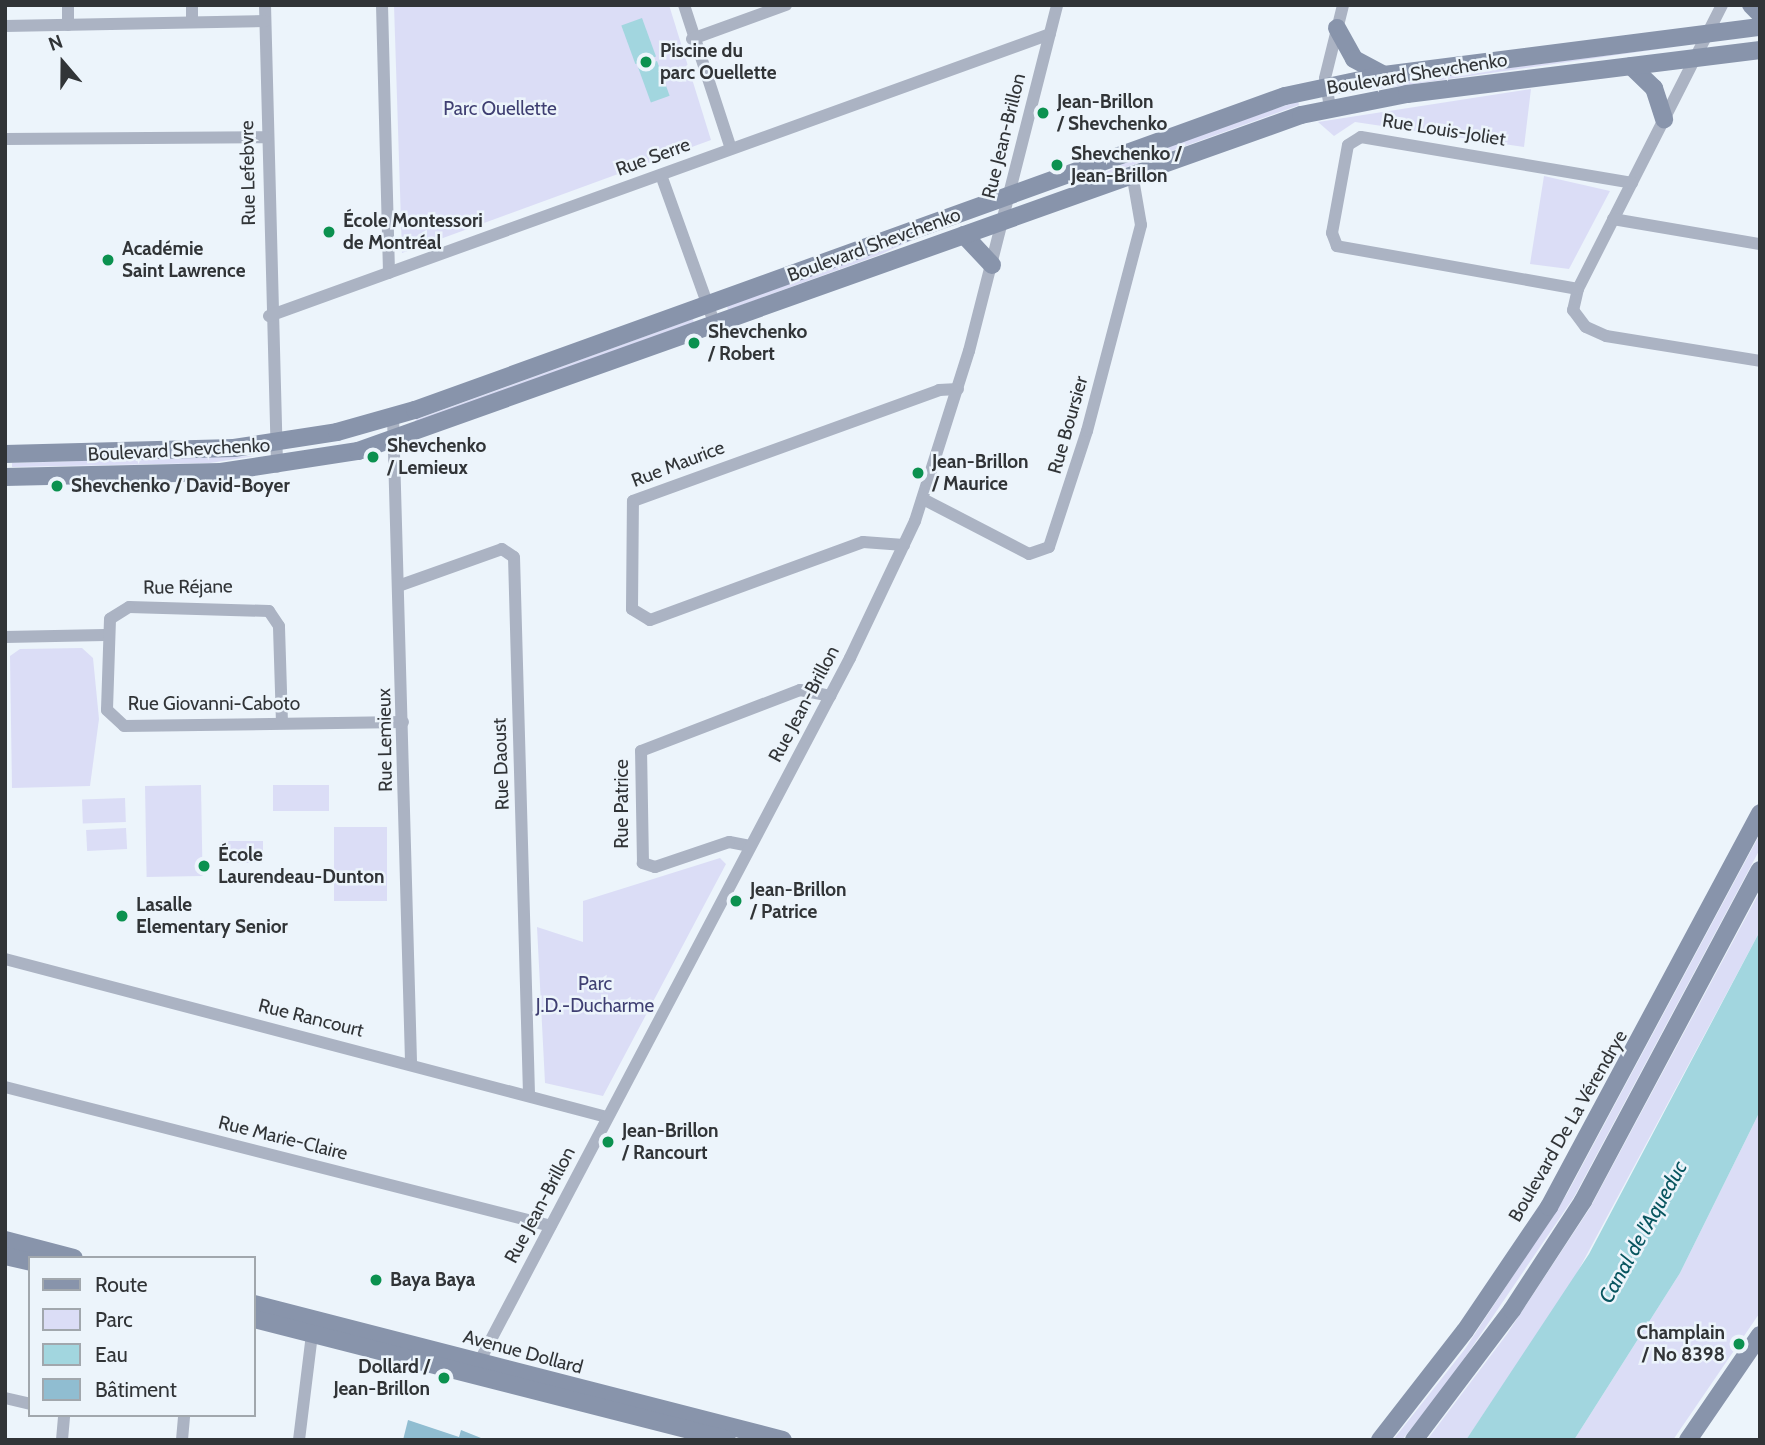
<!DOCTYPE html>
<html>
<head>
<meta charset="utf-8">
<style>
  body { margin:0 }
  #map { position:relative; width:1765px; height:1445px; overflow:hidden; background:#ecf4fb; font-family:Cabin,sans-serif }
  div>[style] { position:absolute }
  .green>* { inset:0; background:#dbddf6; transform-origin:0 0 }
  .water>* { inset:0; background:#a2d6df; transform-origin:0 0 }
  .building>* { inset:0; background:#90bdd1 }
  .street>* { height:12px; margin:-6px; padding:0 6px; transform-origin:6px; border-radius:6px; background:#abb3c3 }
  .secondary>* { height:18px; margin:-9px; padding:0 9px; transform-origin:9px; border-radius:9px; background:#8894ab }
  .dots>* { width:19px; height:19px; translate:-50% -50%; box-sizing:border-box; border:4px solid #ecf4fb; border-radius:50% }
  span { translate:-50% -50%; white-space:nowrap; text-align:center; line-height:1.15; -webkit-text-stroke:5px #ecf4fb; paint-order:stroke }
  .poi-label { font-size:19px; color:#313437; font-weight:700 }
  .left { translate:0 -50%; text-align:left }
  .right { translate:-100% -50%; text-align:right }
  .street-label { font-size:19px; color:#313437 }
  .park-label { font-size:19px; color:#3f3f72 }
  .water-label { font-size:21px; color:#08555f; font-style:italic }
  .frame { position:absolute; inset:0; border:7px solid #313437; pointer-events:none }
  .legend { position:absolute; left:28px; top:1256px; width:228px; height:161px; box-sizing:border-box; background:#ecf4fb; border:2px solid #a1a7ad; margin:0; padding:9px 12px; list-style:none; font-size:21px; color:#313437 }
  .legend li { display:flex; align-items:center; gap:14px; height:35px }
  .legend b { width:35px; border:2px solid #a1a7ad }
  .north { position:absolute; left:28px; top:28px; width:70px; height:70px; -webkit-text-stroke:5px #ecf4fb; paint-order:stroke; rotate:340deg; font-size:19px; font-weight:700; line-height:28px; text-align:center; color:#313437 }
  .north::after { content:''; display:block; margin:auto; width:24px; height:32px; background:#313437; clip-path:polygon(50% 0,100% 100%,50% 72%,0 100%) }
</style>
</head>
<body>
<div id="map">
  <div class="green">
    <i style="clip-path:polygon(394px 5px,669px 5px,711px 140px,402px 253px)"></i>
    <i style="clip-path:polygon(1673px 47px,1350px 93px,1350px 90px,1399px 82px)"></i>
    <i style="clip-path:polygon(1531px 89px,1524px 147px,1355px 122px,1334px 136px,1318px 122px)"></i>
    <i style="clip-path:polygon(1298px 101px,1299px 105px,1088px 181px,1137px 157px)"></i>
    <i style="clip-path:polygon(1544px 176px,1610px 191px,1569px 269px,1530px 264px)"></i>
    <i style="clip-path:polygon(924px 235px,879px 255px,728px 310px,727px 306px)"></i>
    <i style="clip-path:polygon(693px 319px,694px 323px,416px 423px,415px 420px)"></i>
    <i style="clip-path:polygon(255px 456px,210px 463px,12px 467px,12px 463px)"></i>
    <i style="clip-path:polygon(82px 648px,93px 658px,99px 719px,90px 786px,12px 788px,10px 656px,20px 649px)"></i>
    <i style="left:201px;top:785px;width:91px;height:56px;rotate:89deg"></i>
    <i style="left:273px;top:785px;width:56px;height:26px"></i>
    <i style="left:125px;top:798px;width:24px;height:43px;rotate:88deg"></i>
    <i style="left:334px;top:827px;width:53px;height:74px"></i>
    <i style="left:126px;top:828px;width:21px;height:40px;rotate:87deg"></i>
    <i style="clip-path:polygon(1760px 834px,1760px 849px,1574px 1197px,1449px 1381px,1402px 1440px,1393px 1440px,1465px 1349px,1567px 1194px)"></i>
    <i style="left:263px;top:841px;width:22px;height:41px;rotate:90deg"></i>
    <i style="clip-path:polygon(720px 858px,726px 864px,603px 1096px,545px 1083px,537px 927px,583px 942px,583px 901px)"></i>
    <i style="clip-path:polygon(1760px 891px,1760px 931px,1570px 1286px,1466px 1440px,1427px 1440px,1507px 1334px,1590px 1208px)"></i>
    <i style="clip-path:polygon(1760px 1111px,1759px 1314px,1673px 1440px,1574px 1440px,1680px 1273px)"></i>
  </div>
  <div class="water">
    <i style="left:642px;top:18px;width:41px;height:22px;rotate:70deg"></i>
    <i style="left:657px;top:61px;width:37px;height:20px;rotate:70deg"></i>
    <i style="clip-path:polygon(1760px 931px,1760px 1111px,1680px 1273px,1574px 1440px,1466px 1440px,1589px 1254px)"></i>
  </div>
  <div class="building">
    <i style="clip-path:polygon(408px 1420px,459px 1437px,461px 1430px,486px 1440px,403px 1440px)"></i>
  </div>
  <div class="street">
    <i style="left:68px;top:5px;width:20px;rotate:90deg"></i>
    <i style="left:192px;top:5px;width:17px;rotate:90deg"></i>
    <i style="left:265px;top:5px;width:462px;rotate:88.5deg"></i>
    <i style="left:382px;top:5px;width:268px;rotate:88.5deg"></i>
    <i style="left:684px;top:5px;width:151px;rotate:71.9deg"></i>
    <i style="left:1722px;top:5px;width:318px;rotate:116.9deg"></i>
    <i style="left:1578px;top:289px;width:22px;rotate:103deg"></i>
    <i style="left:1573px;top:310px;width:21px;rotate:53deg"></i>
    <i style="left:1586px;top:327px;width:22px;rotate:24deg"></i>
    <i style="left:1606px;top:336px;width:156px;rotate:9.2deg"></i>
    <i style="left:5px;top:26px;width:260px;rotate:-1.1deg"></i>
    <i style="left:692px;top:39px;width:100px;rotate:-19.9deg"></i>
    <i style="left:1330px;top:108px;width:30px;rotate:-99deg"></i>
    <i style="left:1325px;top:78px;width:75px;rotate:-76.1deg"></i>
    <i style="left:5px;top:139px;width:261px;rotate:-0.4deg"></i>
    <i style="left:661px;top:175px;width:159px;rotate:70.2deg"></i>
    <i style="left:1613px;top:219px;width:149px;rotate:9.7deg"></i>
    <i style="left:1578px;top:289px;width:245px;rotate:-169.9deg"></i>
    <i style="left:1337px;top:246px;width:14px;rotate:-111deg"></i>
    <i style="left:1332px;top:233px;width:89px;rotate:-79.7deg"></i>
    <i style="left:1348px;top:145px;width:15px;rotate:-32deg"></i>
    <i style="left:1361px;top:137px;width:275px;rotate:9.6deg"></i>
    <i style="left:269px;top:316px;width:830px;rotate:-19.85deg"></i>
    <i style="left:393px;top:417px;width:646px;rotate:88.4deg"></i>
    <i style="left:923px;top:499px;width:119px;rotate:27.4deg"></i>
    <i style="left:1029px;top:554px;width:21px;rotate:-19deg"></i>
    <i style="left:1049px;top:547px;width:122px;rotate:-71.9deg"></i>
    <i style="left:1087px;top:431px;width:213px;rotate:-75.3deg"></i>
    <i style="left:1141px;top:225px;width:53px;rotate:-99.8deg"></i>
    <i style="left:904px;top:545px;width:41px;rotate:-175.8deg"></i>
    <i style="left:863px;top:542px;width:227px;rotate:159.9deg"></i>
    <i style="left:650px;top:620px;width:21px;rotate:-149deg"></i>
    <i style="left:632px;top:609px;width:108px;rotate:-89.5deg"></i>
    <i style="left:633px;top:501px;width:326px;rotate:-19.9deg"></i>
    <i style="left:939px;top:390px;width:19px;rotate:-3deg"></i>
    <i style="left:401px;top:585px;width:107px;rotate:-19.6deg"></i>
    <i style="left:502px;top:549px;width:14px;rotate:34deg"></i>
    <i style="left:514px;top:557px;width:537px;rotate:88.4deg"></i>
    <i style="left:5px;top:637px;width:100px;rotate:-1.1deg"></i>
    <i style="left:282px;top:723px;width:97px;rotate:-91.8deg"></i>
    <i style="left:279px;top:626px;width:18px;rotate:-124deg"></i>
    <i style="left:269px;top:611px;width:140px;rotate:-178.4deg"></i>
    <i style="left:129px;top:607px;width:22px;rotate:148deg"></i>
    <i style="left:110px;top:619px;width:91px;rotate:91.9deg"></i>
    <i style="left:107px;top:710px;width:23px;rotate:43deg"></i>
    <i style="left:124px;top:726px;width:279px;rotate:-0.8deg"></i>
    <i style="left:750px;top:846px;width:21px;rotate:-169deg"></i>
    <i style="left:729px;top:842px;width:78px;rotate:161.3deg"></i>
    <i style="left:655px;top:867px;width:13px;rotate:-162deg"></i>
    <i style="left:643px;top:863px;width:112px;rotate:-91deg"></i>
    <i style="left:641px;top:751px;width:170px;rotate:-21deg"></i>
    <i style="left:800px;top:690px;width:31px;rotate:11deg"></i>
    <i style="left:5px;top:959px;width:622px;rotate:14.71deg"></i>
    <i style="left:5px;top:1087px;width:563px;rotate:14.28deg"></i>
    <i style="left:476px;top:1368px;width:802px;rotate:-62.22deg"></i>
    <i style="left:850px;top:658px;width:152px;rotate:-64.6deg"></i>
    <i style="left:915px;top:521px;width:178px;rotate:-72.4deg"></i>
    <i style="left:969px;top:351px;width:357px;rotate:-75.7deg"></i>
    <i style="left:5px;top:1398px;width:26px;rotate:13deg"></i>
    <i style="left:62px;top:1440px;width:25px;rotate:-85deg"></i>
    <i style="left:182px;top:1440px;width:25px;rotate:-85deg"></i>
    <i style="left:299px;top:1440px;width:115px;rotate:-83deg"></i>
  </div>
  <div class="secondary">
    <i style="left:1751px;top:5px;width:13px;rotate:45deg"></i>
    <i style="left:1337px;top:28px;width:35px;rotate:61deg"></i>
    <i style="left:1354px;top:59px;width:34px;rotate:28deg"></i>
    <i style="left:1631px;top:66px;width:32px;rotate:44deg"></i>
    <i style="left:1654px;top:88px;width:33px;rotate:72deg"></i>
    <i style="left:964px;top:235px;width:41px;rotate:47deg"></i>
    <i style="left:5px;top:454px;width:229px;rotate:-1.5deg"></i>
    <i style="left:234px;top:448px;width:104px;rotate:-8.8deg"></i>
    <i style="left:337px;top:432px;width:81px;rotate:-15.8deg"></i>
    <i style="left:415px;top:410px;width:925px;rotate:-19.85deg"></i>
    <i style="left:1285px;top:96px;width:101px;rotate:-12deg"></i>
    <i style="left:1384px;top:75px;width:379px;rotate:-7.3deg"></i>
    <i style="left:5px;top:477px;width:216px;rotate:-1.3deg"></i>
    <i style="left:221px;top:472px;width:139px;rotate:-8.7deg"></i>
    <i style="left:358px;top:451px;width:1001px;rotate:-19.61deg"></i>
    <i style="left:1301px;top:115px;width:108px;rotate:-11.2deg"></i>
    <i style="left:1407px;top:94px;width:356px;rotate:-7.1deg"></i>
    <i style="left:5px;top:1240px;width:71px;rotate:14.6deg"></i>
    <i style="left:5px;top:1256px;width:26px;rotate:13deg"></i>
    <i style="left:254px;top:1304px;width:546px;rotate:14.42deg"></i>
    <i style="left:254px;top:1319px;width:488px;rotate:14.3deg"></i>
    <i style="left:1380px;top:1440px;width:138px;rotate:-52.1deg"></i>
    <i style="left:1465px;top:1331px;width:150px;rotate:-55.9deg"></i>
    <i style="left:1549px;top:1207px;width:447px;rotate:-61.8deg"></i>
    <i style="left:1414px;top:1440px;width:163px;rotate:-53deg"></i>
    <i style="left:1512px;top:1310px;width:130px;rotate:-56.9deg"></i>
    <i style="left:1583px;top:1201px;width:375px;rotate:-61.9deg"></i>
    <i style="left:1688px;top:1440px;width:127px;rotate:-55.6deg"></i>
  </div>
  <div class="dots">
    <i style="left:646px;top:62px;background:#0b914f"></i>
    <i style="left:1043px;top:113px;background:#0b914f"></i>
    <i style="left:1057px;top:165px;background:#0b914f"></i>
    <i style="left:329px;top:232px;background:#0b914f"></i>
    <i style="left:108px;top:260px;background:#0b914f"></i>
    <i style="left:694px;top:343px;background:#0b914f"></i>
    <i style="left:373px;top:457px;background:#0b914f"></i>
    <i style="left:918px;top:473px;background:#0b914f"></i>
    <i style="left:57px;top:486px;background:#0b914f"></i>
    <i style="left:204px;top:866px;background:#0b914f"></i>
    <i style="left:736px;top:901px;background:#0b914f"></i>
    <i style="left:122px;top:916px;background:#0b914f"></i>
    <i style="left:608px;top:1142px;background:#0b914f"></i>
    <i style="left:376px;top:1280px;background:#0b914f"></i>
    <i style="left:1739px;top:1344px;background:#0b914f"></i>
    <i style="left:444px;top:1378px;background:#0b914f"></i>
  </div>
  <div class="poi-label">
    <span class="left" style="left:660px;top:62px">Piscine du<br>parc Ouellette</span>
    <span class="left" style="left:1057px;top:113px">Jean-Brillon<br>/ Shevchenko</span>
    <span class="left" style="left:1071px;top:165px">Shevchenko /<br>Jean-Brillon</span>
    <span class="left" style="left:343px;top:232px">École Montessori<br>de Montréal</span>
    <span class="left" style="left:122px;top:260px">Académie<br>Saint Lawrence</span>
    <span class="left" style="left:708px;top:343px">Shevchenko<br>/ Robert</span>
    <span class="left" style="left:387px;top:457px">Shevchenko<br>/ Lemieux</span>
    <span class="left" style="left:932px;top:473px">Jean-Brillon<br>/ Maurice</span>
    <span class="left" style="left:71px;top:486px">Shevchenko / David-Boyer</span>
    <span class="left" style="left:218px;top:866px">École<br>Laurendeau-Dunton</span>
    <span class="left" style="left:750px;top:901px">Jean-Brillon<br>/ Patrice</span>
    <span class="left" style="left:136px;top:916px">Lasalle<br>Elementary Senior</span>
    <span class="left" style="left:622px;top:1142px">Jean-Brillon<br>/ Rancourt</span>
    <span class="left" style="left:390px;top:1280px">Baya Baya</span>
    <span class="right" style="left:1725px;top:1344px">Champlain<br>/ No 8398</span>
    <span class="right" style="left:430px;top:1378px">Dollard /<br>Jean-Brillon</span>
  </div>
  <div class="street-label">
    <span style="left:1417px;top:74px;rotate:-9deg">Boulevard Shevchenko</span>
    <span style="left:1444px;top:130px;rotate:9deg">Rue Louis-Joliet</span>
    <span style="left:1004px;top:136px;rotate:-76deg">Rue Jean-Brillon</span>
    <span style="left:653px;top:157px;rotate:-20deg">Rue Serre</span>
    <span style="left:248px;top:173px;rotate:-91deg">Rue Lefebvre</span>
    <span style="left:874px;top:245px;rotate:-20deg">Boulevard Shevchenko</span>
    <span style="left:1068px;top:425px;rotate:-74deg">Rue Boursier</span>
    <span style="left:179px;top:450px;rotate:-3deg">Boulevard Shevchenko</span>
    <span style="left:678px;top:464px;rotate:-21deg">Rue Maurice</span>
    <span style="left:188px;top:587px;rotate:-1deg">Rue Réjane</span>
    <span style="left:214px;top:704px">Rue Giovanni-Caboto</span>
    <span style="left:804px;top:704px;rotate:-62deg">Rue Jean-Brillon</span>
    <span style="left:385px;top:740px;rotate:-91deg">Rue Lemieux</span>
    <span style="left:501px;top:764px;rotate:-92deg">Rue Daoust</span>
    <span style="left:622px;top:804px;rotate:-90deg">Rue Patrice</span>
    <span style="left:311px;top:1018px;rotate:14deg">Rue Rancourt</span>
    <span style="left:1568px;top:1126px;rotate:-60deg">Boulevard De La Vérendrye</span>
    <span style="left:283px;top:1138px;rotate:14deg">Rue Marie-Claire</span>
    <span style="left:540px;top:1205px;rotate:-62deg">Rue Jean-Brillon</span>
    <span style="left:523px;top:1352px;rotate:15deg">Avenue Dollard</span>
  </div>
  <div class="park-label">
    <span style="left:500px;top:109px">Parc Ouellette</span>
    <span style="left:595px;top:995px">Parc<br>J.D.-Ducharme</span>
  </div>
  <div class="water-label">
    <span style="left:1643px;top:1232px;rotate:-61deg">Canal de l'Aqueduc</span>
  </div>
  <div class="frame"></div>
  <ul class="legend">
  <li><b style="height:9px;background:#8894ab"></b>Route</li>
  <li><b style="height:19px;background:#dbddf6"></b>Parc</li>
  <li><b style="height:19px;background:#a2d6df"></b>Eau</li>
  <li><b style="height:19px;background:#90bdd1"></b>Bâtiment</li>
  </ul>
  <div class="north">N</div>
</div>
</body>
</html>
